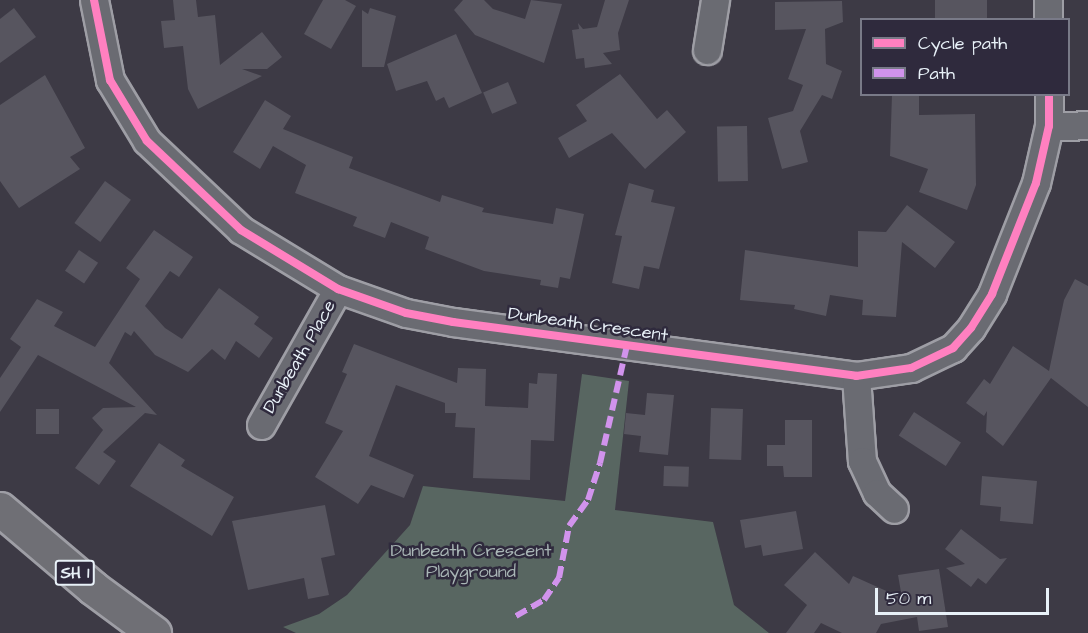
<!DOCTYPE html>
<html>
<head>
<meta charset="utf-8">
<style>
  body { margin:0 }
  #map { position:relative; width:1088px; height:633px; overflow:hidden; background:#3d3a45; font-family:"Architects Daughter",sans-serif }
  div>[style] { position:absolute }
  .green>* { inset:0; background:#586661 }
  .building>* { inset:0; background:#57555f; transform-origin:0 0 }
  .roads { filter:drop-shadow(2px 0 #9e9ea5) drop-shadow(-2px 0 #9e9ea5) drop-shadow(0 2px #9e9ea5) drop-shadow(0 -2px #9e9ea5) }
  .street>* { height:27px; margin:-13.5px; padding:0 13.5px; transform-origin:13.5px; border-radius:13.5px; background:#6a6b72 }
  .highway>* { height:33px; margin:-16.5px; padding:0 16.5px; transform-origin:16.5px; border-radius:16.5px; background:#6f6f75 }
  .quiet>* { height:6px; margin-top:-3px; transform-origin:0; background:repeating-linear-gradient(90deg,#d193ec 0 12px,transparent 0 18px) }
  .cycleway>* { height:8px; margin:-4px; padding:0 4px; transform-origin:4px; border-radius:4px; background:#ff80c0 }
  span { translate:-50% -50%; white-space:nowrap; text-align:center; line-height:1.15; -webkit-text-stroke:5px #2f2a3d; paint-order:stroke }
  .shield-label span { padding:2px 4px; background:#2f2a3d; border:2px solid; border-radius:4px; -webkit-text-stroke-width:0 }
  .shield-label { font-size:16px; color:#e8f1f8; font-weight:700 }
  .street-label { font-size:18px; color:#e8f1f8 }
  .park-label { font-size:18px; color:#a9b6b6 }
  .legend { position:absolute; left:860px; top:18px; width:210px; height:78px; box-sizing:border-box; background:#2f2a3d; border:2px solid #797a88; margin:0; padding:8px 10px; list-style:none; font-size:18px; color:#e8f1f8 }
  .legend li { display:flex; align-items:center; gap:12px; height:30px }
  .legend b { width:30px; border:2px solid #797a88 }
  .scale { position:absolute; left:875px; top:588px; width:174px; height:27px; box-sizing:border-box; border:3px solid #e8f1f8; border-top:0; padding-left:8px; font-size:18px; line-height:21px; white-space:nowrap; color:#e8f1f8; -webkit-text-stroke:4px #2f2a3d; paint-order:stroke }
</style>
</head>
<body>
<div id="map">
  <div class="green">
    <i style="clip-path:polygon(582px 374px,629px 381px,615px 510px,713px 522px,734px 605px,769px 633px,296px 633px,283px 627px,319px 614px,347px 595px,410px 525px,423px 486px,565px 501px)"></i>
  </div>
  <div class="building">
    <i style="clip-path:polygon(173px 0,196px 0,198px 17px,215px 15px,220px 65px,262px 32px,282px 57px,267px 69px,242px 69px,262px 76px,198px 109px,188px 89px,183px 46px,164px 48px,161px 21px,175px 20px)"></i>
    <i style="clip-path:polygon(323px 0,345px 0,356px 6px,331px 49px,304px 34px)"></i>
    <i style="clip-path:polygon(463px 0,484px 0,493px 9px,525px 19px,531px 0,562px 4px,544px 63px,475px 35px,454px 10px)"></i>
    <i style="clip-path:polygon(605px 0,629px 0,618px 33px,620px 50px,603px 53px,612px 64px,585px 68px,584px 58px,576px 59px,572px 30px,579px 29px,578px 23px,583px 29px,597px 27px)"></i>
    <i style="left:935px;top:0;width:52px;height:20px"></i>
    <i style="clip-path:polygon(842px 1px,843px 22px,825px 29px,826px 64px,842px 71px,832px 99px,822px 95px,800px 131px,808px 162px,782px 169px,768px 118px,793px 111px,803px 85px,788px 79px,806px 29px,775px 30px,775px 2px)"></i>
    <i style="clip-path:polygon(14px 8px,36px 37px,0 63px,0 19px)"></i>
    <i style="clip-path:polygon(370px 8px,396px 16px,384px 67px,362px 67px,362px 10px,368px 14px)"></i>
    <i style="clip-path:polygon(456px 34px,482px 93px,449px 108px,444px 97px,436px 101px,427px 81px,396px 91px,387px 64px)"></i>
    <i style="clip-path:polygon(620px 74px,657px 119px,667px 110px,686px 132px,645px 169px,612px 133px,569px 158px,558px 138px,587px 121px,576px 105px)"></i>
    <i style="clip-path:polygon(45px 75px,85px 148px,70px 157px,80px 169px,19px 208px,0 181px,0 105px)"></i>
    <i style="left:508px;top:82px;width:23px;height:27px;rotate:67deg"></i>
    <i style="clip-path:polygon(892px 94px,919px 94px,919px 115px,975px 114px,976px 185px,967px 210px,919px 192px,928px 169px,890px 156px)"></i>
    <i style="clip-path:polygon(265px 100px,291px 116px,283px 129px,353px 157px,349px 168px,440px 202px,442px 195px,484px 208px,482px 212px,553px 224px,556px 208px,584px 214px,570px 279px,560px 277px,558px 288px,540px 285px,541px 280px,484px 271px,425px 249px,429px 237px,391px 222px,385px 238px,353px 226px,357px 217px,295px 193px,306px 165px,273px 146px,260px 169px,233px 152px)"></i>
    <i style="left:747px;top:126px;width:55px;height:30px;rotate:89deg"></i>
    <i style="left:105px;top:181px;width:32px;height:52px;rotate:36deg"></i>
    <i style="clip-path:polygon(629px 183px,654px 190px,651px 202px,675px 207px,659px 269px,644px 266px,639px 289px,612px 283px,622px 236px,615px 235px)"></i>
    <i style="clip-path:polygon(907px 205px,955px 242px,935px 268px,902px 242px,896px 317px,862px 315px,863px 300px,830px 295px,826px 316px,794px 309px,795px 305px,740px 300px,745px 250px,858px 267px,858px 231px,886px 232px)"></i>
    <i style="clip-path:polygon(154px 230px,193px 257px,179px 277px,170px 271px,145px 306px,165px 328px,182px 339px,219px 288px,259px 317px,254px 324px,273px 338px,259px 358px,236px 341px,225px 360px,212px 349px,188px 372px,155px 355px,134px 331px,131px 336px,125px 332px,109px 363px,157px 415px,145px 413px,103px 452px,116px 461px,99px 485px,75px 468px,103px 430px,92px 418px,103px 408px,136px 407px,38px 355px,0 412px,0 378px,21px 347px,10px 339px,37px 299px,63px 312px,54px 326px,95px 347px,140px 279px,126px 268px)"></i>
    <i style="left:79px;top:250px;width:23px;height:25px;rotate:34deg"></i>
    <i style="clip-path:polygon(1075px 279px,1088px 286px,1088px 407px,1051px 378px,1003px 446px,986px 432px,987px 411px,984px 416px,966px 403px,984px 379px,990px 384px,1013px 346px,1049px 371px,1064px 300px)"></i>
    <i style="clip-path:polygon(354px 344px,457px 383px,458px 368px,486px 369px,485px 406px,528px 408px,529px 383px,537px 384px,538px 373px,557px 374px,554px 441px,531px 440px,530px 480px,473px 478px,475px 428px,455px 427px,456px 413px,445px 413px,445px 403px,396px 385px,369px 456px,414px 475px,404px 498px,371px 485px,358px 504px,315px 477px,343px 431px,325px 423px,347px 374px,342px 372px)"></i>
    <i style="clip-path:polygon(647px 393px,674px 395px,668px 455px,639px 452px,641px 436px,624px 434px,626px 413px,645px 415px)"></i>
    <i style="left:711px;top:408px;width:32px;height:51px;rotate:2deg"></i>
    <i style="left:36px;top:409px;width:23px;height:25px"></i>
    <i style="left:914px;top:412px;width:56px;height:28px;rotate:33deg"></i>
    <i style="clip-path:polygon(785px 420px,812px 420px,812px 477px,784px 477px,783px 466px,767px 466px,767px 445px,785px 445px)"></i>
    <i style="clip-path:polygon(159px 443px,185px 460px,181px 466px,234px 497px,212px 536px,130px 486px)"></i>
    <i style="left:664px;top:466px;width:25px;height:20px;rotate:2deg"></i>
    <i style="clip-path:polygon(982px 476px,1037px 481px,1033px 524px,1000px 521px,1001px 507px,980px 505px)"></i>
    <i style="clip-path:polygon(325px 505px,335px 555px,321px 558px,329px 595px,308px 599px,304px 578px,248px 590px,232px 521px)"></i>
    <i style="clip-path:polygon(796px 511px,803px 549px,763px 556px,761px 545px,745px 548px,740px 520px)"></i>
    <i style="clip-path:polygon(961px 529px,1000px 559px,1007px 558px,986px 584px,978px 578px,971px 587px,946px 568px,965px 564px,945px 549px)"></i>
    <i style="clip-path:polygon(815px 552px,849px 584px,853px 576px,902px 598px,898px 575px,939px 569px,948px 627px,919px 631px,917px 617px,881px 624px,876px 633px,842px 633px,821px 623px,814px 633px,786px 633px,807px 605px,784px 585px)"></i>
  </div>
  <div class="roads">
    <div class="street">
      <i style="left:94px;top:0;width:82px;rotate:78.7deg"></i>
      <i style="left:110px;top:80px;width:71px;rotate:58.8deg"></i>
      <i style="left:147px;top:141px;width:129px;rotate:43.4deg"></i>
      <i style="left:241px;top:230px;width:114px;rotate:31.3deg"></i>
      <i style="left:338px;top:289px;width:72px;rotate:19.4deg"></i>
      <i style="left:406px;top:313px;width:48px;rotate:10.8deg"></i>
      <i style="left:453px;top:322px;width:407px;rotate:7.6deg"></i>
      <i style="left:856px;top:376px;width:56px;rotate:-8.3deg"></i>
      <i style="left:911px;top:368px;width:47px;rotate:-25.5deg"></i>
      <i style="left:953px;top:348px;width:27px;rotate:-48deg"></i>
      <i style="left:971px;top:328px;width:40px;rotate:-58deg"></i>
      <i style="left:992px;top:294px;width:119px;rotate:-68.4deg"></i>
      <i style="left:1036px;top:183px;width:58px;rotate:-77.2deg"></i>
      <i style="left:1049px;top:126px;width:32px;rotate:-90deg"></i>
      <i style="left:1048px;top:0;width:20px;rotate:90deg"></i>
      <i style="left:707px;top:50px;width:51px;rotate:-80.9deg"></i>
      <i style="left:1049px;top:126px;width:39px;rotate:-1deg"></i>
      <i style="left:856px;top:376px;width:85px;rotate:86deg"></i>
      <i style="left:862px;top:461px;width:35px;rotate:65deg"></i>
      <i style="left:877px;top:493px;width:23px;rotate:43deg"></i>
      <i style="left:261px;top:425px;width:156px;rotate:-60.5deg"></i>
    </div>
    <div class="highway">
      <i style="left:0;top:509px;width:122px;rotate:40.3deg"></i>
      <i style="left:93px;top:588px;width:76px;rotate:36.4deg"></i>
    </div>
  </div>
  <div class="quiet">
    <i style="left:516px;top:616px;width:32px;rotate:-30deg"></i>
    <i style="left:544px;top:600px;width:27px;rotate:-56deg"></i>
    <i style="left:559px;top:578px;width:53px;rotate:-79.1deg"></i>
    <i style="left:569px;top:526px;width:32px;rotate:-54deg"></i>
    <i style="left:588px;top:500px;width:39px;rotate:-72deg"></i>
    <i style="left:600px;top:463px;width:121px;rotate:-77.1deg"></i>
  </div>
  <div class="cycleway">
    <i style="left:94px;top:0;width:82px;rotate:78.7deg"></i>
    <i style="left:110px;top:80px;width:71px;rotate:58.8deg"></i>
    <i style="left:147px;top:141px;width:129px;rotate:43.4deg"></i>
    <i style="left:241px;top:230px;width:114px;rotate:31.3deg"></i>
    <i style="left:338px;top:289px;width:72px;rotate:19.4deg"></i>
    <i style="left:406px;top:313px;width:48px;rotate:10.8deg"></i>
    <i style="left:453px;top:322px;width:407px;rotate:7.6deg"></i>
    <i style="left:856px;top:376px;width:56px;rotate:-8.3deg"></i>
    <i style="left:911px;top:368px;width:47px;rotate:-25.5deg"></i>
    <i style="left:953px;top:348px;width:27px;rotate:-48deg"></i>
    <i style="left:971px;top:328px;width:40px;rotate:-58deg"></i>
    <i style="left:992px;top:294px;width:119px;rotate:-68.4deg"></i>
    <i style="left:1036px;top:183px;width:58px;rotate:-77.2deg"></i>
    <i style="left:1049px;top:126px;width:32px;rotate:-90deg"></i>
  </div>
  <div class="shield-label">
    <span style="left:75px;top:573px">SH 1</span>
  </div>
  <div class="street-label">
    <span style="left:588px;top:325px;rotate:8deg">Dunbeath Crescent</span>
    <span style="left:300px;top:357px;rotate:-60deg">Dunbeath Place</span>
  </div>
  <div class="park-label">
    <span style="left:471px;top:562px">Dunbeath Crescent<br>Playground</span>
  </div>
  <ul class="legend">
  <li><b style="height:8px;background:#ff80c0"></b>Cycle path</li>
  <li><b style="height:8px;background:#d193ec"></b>Path</li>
  </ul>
  <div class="scale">50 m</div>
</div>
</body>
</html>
